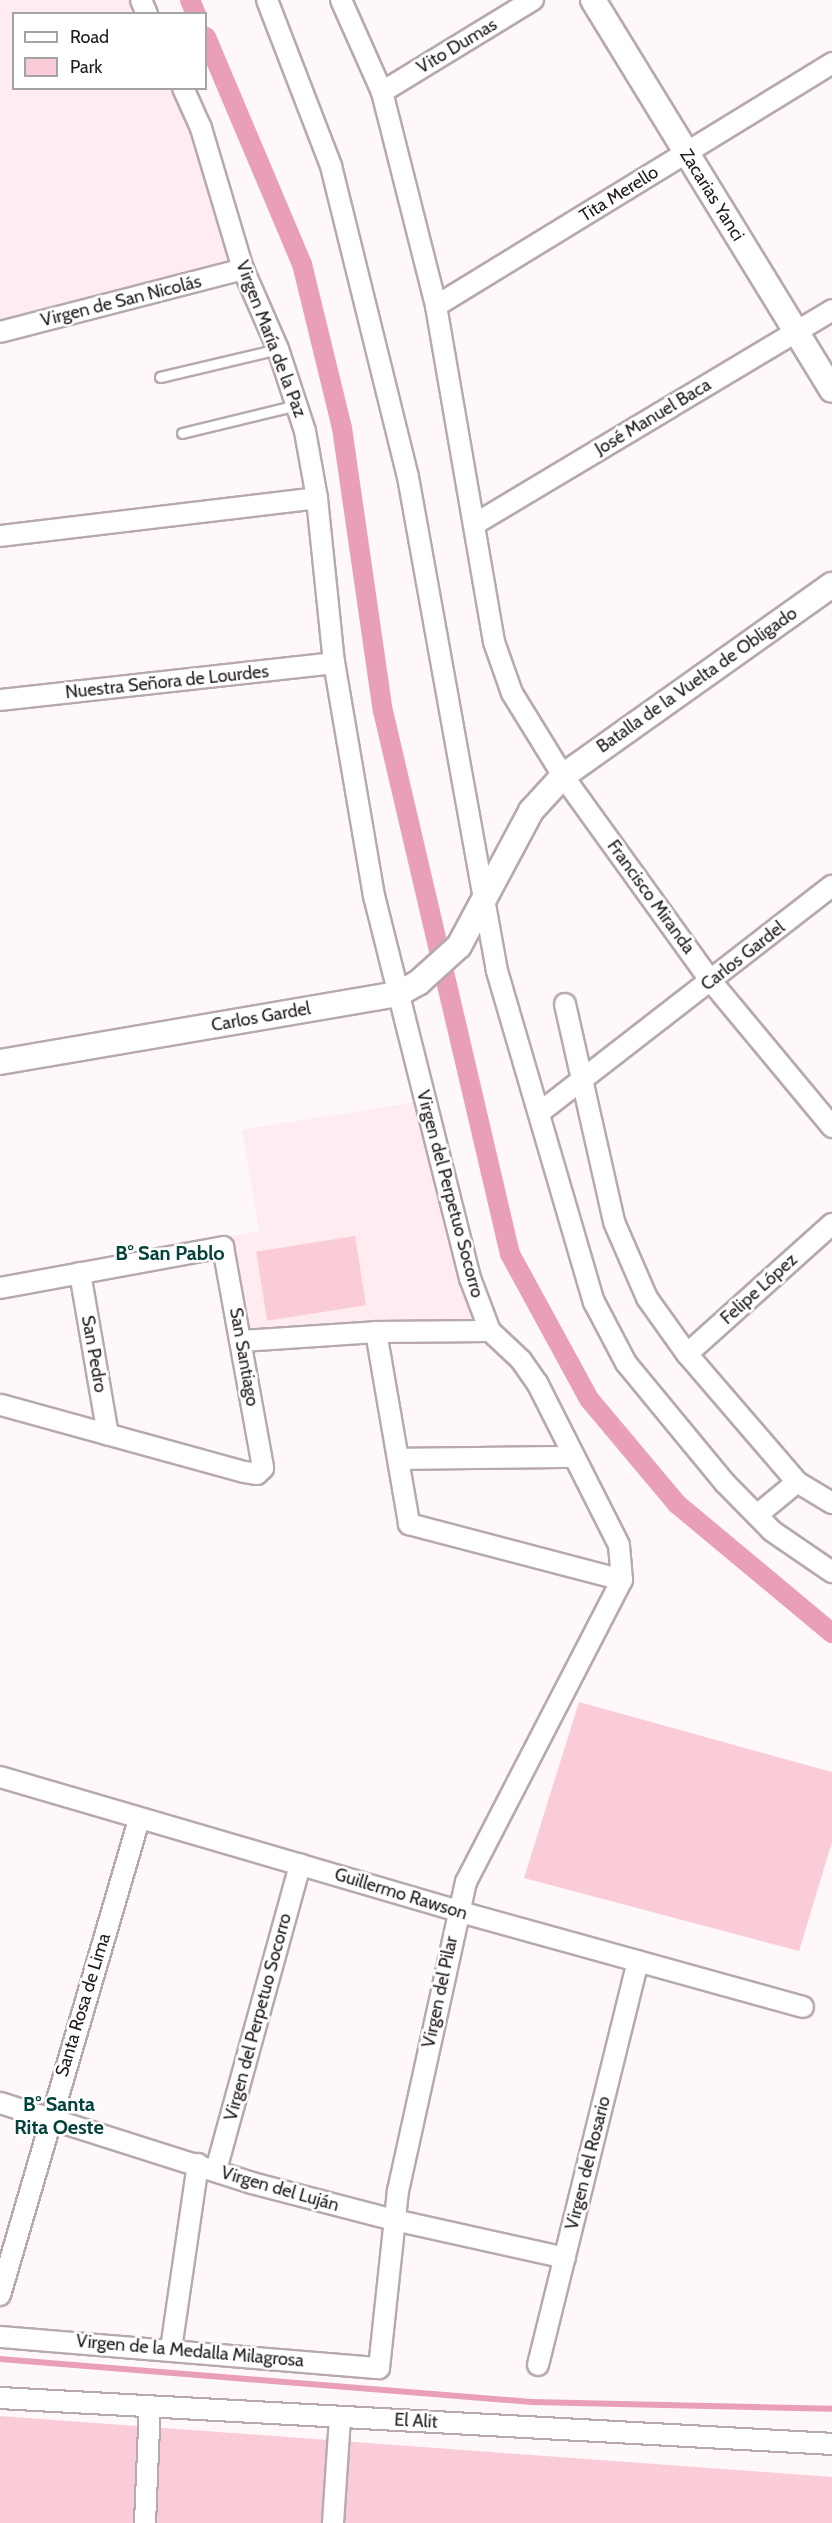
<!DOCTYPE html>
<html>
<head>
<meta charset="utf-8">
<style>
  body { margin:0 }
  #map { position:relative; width:832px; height:2523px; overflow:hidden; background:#fef8fa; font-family:Cabin,sans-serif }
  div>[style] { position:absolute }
  .built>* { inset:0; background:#feecf0 }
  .green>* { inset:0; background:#faccd8; transform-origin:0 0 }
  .stream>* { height:6px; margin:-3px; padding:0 3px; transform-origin:3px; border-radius:3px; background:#e99fb5 }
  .canal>* { height:20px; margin:-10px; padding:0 10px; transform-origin:10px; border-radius:10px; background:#e99fb5 }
  .roads { filter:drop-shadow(2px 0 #b7a9ad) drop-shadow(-2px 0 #b7a9ad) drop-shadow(0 2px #b7a9ad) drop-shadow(0 -2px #b7a9ad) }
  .service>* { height:9px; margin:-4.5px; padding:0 4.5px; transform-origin:4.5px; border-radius:4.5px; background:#fff }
  .minor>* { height:20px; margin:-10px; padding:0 10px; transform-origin:10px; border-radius:10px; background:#fff }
  .tertiary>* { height:24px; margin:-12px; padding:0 12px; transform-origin:12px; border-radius:12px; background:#fff }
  span { translate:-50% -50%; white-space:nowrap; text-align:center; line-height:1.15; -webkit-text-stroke:5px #fff; paint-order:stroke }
  .street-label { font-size:18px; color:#201a1c }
  .neighbourhood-label { font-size:20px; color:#03433c; font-weight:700 }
  .legend { position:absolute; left:12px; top:12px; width:195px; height:78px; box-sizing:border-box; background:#fff; border:2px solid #a6a3a4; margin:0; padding:8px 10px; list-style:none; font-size:18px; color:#201a1c }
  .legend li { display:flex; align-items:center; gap:12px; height:30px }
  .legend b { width:30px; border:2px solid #a6a3a4 }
</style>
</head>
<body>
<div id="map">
  <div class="built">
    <i style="clip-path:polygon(0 0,141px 0,147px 13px,14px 14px,14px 88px,181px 89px,242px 269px,0 331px)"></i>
    <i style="clip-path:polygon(421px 1101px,482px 1323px,246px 1337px,224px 1238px,259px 1231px,242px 1130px)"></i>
  </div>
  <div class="green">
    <i style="left:355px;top:1236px;width:70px;height:100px;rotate:81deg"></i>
    <i style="clip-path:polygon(579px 1702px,832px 1772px,832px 1842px,799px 1951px,524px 1878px)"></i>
    <i style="clip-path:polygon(0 2416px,832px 2477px,832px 2523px,0 2523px)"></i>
  </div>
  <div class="stream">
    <i style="left:0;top:2359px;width:534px;rotate:4.62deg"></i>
    <i style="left:532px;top:2402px;width:300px;rotate:1.3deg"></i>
  </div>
  <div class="canal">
    <i style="left:190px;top:0;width:15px;rotate:67deg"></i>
    <i style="left:206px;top:37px;width:246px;rotate:67.1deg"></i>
    <i style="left:302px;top:264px;width:169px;rotate:76.3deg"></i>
    <i style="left:342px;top:428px;width:286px;rotate:81.8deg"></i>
    <i style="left:383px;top:711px;width:558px;rotate:76.84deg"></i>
    <i style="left:510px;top:1254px;width:165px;rotate:61.4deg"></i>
    <i style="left:589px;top:1399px;width:137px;rotate:50deg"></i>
    <i style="left:677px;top:1504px;width:202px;rotate:39.8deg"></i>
  </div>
  <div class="roads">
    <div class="service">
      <i style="left:160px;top:377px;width:121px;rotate:-13.3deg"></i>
      <i style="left:182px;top:433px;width:118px;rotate:-13.7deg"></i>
    </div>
    <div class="minor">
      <i style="left:141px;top:0;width:15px;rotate:67deg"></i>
      <i style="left:267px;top:0;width:178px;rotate:68.9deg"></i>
      <i style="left:331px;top:166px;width:320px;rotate:76.1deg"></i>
      <i style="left:408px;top:477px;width:502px;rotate:79.79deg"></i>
      <i style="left:497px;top:971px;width:345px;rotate:73.7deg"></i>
      <i style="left:594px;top:1302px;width:69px;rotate:62.3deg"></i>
      <i style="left:626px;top:1363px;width:156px;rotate:50.5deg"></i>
      <i style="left:725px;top:1483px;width:67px;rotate:45.6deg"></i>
      <i style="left:772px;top:1531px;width:73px;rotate:34.3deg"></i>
      <i style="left:341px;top:0;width:101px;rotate:66deg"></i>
      <i style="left:382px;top:92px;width:221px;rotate:75.8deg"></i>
      <i style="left:436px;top:306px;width:341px;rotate:80.2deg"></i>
      <i style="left:494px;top:642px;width:54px;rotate:70.6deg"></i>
      <i style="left:512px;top:693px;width:97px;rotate:58.4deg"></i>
      <i style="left:563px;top:776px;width:253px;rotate:54.2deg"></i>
      <i style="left:711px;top:981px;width:190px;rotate:50.3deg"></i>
      <i style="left:382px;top:92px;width:177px;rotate:-31.4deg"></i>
      <i style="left:436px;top:306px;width:465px;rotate:-31.5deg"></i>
      <i style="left:0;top:332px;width:251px;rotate:-14.5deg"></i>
      <i style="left:475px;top:524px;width:416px;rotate:-30.9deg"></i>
      <i style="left:0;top:536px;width:319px;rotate:-6.8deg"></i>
      <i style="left:0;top:700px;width:336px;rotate:-6.3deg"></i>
      <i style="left:565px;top:1004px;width:223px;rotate:77.3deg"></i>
      <i style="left:614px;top:1222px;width:83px;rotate:66.5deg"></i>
      <i style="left:647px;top:1298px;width:69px;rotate:54.5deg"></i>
      <i style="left:687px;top:1354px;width:169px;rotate:49.3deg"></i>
      <i style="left:797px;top:1482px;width:41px;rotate:31deg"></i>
      <i style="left:539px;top:1113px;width:371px;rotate:-37.8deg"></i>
      <i style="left:80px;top:1273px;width:164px;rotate:80.2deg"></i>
      <i style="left:0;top:1288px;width:227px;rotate:-10.4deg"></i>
      <i style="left:223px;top:1247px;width:225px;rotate:79.7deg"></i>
      <i style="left:263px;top:1468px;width:8px;rotate:135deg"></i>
      <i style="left:257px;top:1474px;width:13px;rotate:-171deg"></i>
      <i style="left:244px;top:1472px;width:253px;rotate:-164.6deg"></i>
      <i style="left:376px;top:1332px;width:195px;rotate:80.2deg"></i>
      <i style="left:409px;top:1524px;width:220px;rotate:14.7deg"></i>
      <i style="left:242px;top:1341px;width:134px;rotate:-3.8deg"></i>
      <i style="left:376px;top:1332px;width:114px;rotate:-0.5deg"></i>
      <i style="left:687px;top:1354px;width:195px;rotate:-41.9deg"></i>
      <i style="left:399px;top:1459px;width:174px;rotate:-0.7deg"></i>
      <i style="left:757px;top:1515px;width:52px;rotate:-39.5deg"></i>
      <i style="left:0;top:1777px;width:476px;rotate:16.3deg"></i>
      <i style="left:457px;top:1911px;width:359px;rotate:15.5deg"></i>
      <i style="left:0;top:2103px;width:264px;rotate:17.6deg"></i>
      <i style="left:252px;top:2183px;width:147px;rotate:14.6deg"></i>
      <i style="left:394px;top:2220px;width:175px;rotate:12.5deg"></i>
      <i style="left:216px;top:2170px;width:317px;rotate:-74.6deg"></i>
      <i style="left:0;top:2295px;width:496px;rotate:-73.7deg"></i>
      <i style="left:0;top:2337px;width:380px;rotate:4.7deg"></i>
      <i style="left:379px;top:2368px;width:178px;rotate:-83.9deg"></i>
      <i style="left:398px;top:2191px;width:316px;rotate:-77.6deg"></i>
      <i style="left:466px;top:1882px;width:340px;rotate:-62.7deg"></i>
      <i style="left:622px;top:1580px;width:35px;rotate:-95deg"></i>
      <i style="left:619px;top:1545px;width:182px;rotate:-116.8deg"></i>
      <i style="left:537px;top:1383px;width:28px;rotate:-125deg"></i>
      <i style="left:521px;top:1360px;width:42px;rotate:-136.9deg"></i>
      <i style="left:490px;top:1331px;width:57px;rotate:-110.7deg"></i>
      <i style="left:470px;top:1278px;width:394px;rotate:-104.1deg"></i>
      <i style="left:374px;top:896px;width:236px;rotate:-99.7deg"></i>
      <i style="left:334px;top:663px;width:166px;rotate:-95.9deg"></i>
      <i style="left:317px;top:498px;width:68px;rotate:-100.2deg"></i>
      <i style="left:305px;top:431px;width:86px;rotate:-108.2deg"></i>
      <i style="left:278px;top:349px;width:87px;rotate:-113.6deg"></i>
      <i style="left:243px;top:269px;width:147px;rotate:-106.6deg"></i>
      <i style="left:201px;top:128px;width:44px;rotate:-114.2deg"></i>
      <i style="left:171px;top:2349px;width:187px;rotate:-81.7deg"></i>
      <i style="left:538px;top:2365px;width:416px;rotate:-76.1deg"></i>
      <i style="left:0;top:2398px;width:833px;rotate:3.16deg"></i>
      <i style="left:145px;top:2523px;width:117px;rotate:-87.6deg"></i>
      <i style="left:333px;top:2523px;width:106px;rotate:-86.2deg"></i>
    </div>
    <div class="tertiary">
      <i style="left:593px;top:0;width:457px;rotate:58.5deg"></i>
      <i style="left:0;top:1062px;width:404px;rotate:-9.7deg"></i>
      <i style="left:398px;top:994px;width:23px;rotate:-29deg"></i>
      <i style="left:418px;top:983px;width:55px;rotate:-42.1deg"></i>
      <i style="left:459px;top:946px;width:153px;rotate:-61.9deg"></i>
      <i style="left:531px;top:811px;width:47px;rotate:-47.6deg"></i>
      <i style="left:563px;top:776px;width:330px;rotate:-35.4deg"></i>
    </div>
  </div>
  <div class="street-label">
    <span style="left:457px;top:46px;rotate:-31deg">Vito Dumas</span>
    <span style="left:619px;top:194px;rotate:-32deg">Tita Merello</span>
    <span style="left:712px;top:195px;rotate:58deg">Zacarias Yanci</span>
    <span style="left:121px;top:301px;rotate:-14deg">Virgen de San Nicolás</span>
    <span style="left:271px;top:339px;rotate:69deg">Virgen María de la Paz</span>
    <span style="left:653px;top:417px;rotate:-31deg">José Manuel Baca</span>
    <span style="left:697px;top:680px;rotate:-35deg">Batalla de la Vuelta de Obligado</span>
    <span style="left:167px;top:682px;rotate:-6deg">Nuestra Señora de Lourdes</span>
    <span style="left:651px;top:897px;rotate:54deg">Francisco Miranda</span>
    <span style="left:743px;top:956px;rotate:-38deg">Carlos Gardel</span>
    <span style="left:261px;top:1017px;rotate:-10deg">Carlos Gardel</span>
    <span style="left:450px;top:1194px;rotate:75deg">Virgen del Perpetuo Socorro</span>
    <span style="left:759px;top:1289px;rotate:-42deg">Felipe López</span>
    <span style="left:94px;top:1354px;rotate:80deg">San Pedro</span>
    <span style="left:244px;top:1357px;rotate:80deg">San Santiago</span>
    <span style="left:401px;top:1894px;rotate:17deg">Guillermo Rawson</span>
    <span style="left:440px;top:1992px;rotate:-78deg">Virgen del Pilar</span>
    <span style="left:83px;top:2005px;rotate:-73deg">Santa Rosa de Lima</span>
    <span style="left:258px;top:2017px;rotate:-75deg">Virgen del Perpetuo Socorro</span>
    <span style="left:588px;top:2163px;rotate:-76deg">Virgen del Rosario</span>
    <span style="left:280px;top:2189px;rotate:16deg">Virgen del Luján</span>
    <span style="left:190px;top:2351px;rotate:5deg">Virgen de la Medalla Milagrosa</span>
    <span style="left:416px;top:2421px;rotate:3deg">El Alit</span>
  </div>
  <div class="neighbourhood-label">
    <span style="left:170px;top:1253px">B° San Pablo</span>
    <span style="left:59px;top:2116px">B° Santa<br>Rita Oeste</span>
  </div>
  <ul class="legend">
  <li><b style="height:8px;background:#fff"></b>Road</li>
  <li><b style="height:16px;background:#faccd8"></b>Park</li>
  </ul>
</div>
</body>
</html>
